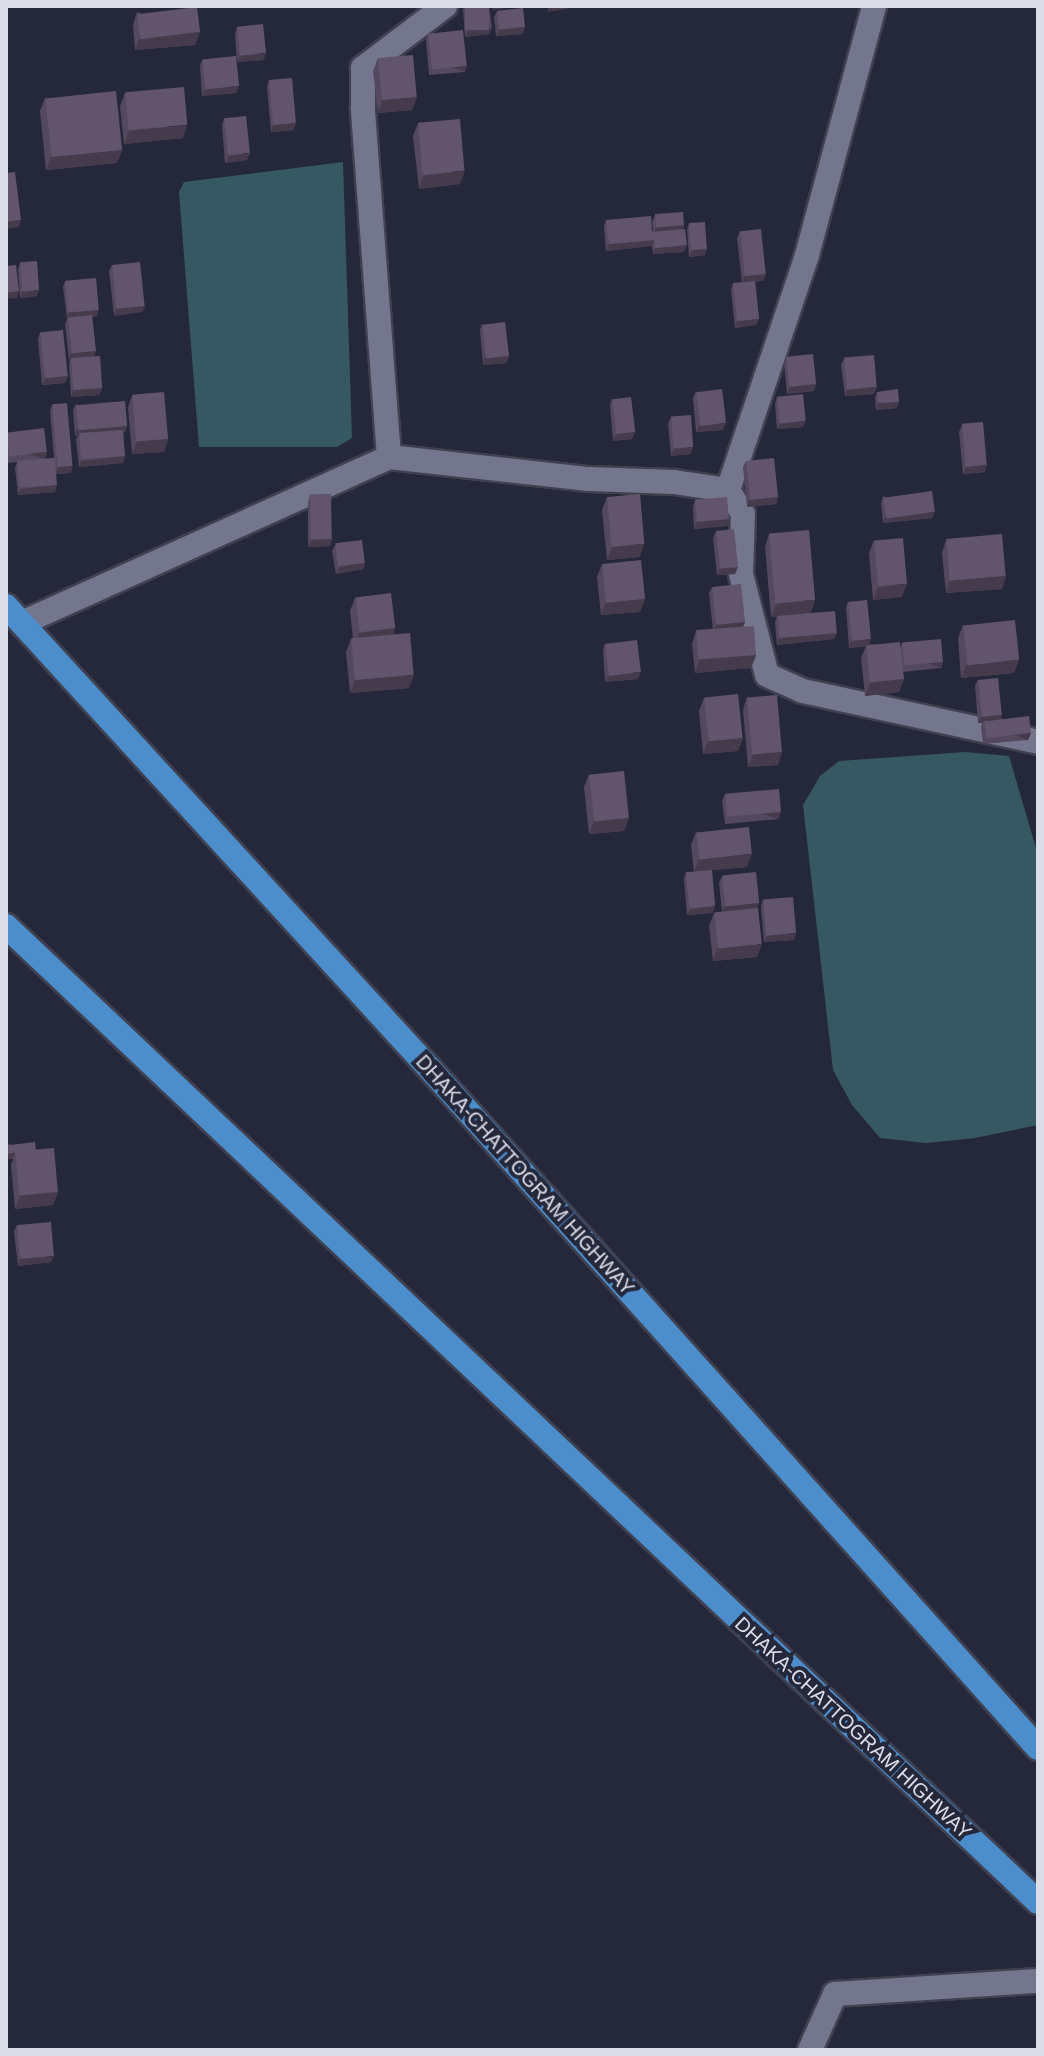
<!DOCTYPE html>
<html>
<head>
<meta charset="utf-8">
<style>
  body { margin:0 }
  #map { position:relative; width:1044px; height:2056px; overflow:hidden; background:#25273a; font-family:Arial,sans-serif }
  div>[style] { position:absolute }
  .water>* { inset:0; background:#365862 }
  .roads { filter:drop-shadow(2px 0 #3f4151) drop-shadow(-2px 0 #3f4151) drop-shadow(0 2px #3f4151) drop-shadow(0 -2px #3f4151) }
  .minor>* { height:24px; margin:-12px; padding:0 12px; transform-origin:12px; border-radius:12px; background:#73768d }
  .trunk>* { height:24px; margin:-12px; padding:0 12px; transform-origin:12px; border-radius:12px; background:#4c8dcc }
  .wall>* { inset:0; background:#54485e }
  .shaded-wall>* { inset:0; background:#453b4c; transform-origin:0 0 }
  .building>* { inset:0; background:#62546d; transform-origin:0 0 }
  span { translate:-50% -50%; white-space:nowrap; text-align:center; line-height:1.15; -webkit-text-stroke:8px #25273a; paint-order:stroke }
  .street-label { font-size:20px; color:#dadce8 }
  .frame { position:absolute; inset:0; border:8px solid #dadce8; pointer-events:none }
</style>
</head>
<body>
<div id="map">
  <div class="water">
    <i style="clip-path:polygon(343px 162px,352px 438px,337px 447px,199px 447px,179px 192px,184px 182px)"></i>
    <i style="clip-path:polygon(965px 752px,1009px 756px,1038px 855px,1038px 1125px,975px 1138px,926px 1143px,880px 1138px,852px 1105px,833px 1070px,803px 805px,820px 776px,839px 761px)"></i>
  </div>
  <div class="roads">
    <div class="minor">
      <i style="left:389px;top:457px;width:201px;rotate:6.3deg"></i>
      <i style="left:589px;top:479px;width:85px;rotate:2deg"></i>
      <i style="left:674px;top:482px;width:55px;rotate:8.4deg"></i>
      <i style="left:728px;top:490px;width:28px;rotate:58deg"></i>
      <i style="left:743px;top:514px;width:60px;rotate:91.9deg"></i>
      <i style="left:741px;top:574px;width:104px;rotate:75.6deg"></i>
      <i style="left:767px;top:675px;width:39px;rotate:24deg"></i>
      <i style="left:803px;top:691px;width:240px;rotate:12.2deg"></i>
      <i style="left:728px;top:490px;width:248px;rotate:-71.4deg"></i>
      <i style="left:807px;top:255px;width:258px;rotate:-74.9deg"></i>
      <i style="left:22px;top:623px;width:403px;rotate:-24.3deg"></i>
      <i style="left:389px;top:457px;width:350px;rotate:-94.3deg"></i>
      <i style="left:363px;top:108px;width:40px;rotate:-90deg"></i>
      <i style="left:363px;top:68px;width:103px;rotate:-37.1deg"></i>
      <i style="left:810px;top:2050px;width:61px;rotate:-65.9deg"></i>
      <i style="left:835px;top:1994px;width:203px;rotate:-3.7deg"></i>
    </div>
    <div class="trunk">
      <i style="left:6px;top:606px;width:628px;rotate:47.52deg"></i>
      <i style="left:430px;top:1069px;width:911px;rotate:48.16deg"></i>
      <i style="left:6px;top:926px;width:1420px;rotate:43.4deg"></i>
    </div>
  </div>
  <div class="wall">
    <i style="clip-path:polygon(464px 6px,489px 6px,492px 27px,489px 34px,465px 37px,463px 10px)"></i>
    <i style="clip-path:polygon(497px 11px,523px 34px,496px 36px,494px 17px)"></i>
    <i style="clip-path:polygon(137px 12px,200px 32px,195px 45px,135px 50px,133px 25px)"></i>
    <i style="clip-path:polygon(237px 27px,264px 60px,237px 62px,235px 34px)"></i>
    <i style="clip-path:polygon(428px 33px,467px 66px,465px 72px,429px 75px,426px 40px)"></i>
    <i style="clip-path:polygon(378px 58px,417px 97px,412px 110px,378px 113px,373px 71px)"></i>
    <i style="clip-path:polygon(202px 60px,237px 93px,202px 96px,200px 66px)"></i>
    <i style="clip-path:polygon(269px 80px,294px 130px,271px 132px,267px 86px)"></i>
    <i style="clip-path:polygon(125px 93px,183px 138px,124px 144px,120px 106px)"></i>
    <i style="clip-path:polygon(45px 98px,122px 150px,117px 163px,46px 170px,40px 111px)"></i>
    <i style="clip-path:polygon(224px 118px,247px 160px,225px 163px,222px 125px)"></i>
    <i style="clip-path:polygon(418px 123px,460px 184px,419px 189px,413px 136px)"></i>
    <i style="clip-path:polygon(655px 215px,684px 225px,683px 229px,684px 252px,653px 254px,652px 246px,606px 251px,604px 226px,606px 220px,653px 231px,652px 222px)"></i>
    <i style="clip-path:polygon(689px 223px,705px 255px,689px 257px,687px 230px)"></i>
    <i style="clip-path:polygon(740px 231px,766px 274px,763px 281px,755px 281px,759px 319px,756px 325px,735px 328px,731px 290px,733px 283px,742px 282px,737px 238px)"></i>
    <i style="clip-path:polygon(20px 263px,37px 296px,20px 298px,18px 269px)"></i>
    <i style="clip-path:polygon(112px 265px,145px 306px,142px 312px,114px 316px,109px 271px)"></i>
    <i style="clip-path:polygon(65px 281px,97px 316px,92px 317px,96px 351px,94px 356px,102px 388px,99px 395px,71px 397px,69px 364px,70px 359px,69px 360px,65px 324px,67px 319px,63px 287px)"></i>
    <i style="clip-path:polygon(482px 324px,509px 356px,506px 363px,483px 365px,480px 330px)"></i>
    <i style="clip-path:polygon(40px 332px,68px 376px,65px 383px,42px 385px,38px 339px)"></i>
    <i style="clip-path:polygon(786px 357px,816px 384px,814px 391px,787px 394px,784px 363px)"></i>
    <i style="clip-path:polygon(844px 359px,874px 394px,845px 396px,841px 365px)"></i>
    <i style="clip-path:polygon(696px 391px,723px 430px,696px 432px,693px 398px)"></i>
    <i style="clip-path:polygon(877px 392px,897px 408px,876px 410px,875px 398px)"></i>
    <i style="clip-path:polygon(132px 395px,168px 439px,164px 452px,132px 454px,128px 408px)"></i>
    <i style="clip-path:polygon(777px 397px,803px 427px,777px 429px,775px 403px)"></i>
    <i style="clip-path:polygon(612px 399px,635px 432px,632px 439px,613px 441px,610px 405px)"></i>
    <i style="clip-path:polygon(76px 404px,127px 426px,125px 432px,123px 433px,125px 456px,123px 463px,79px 467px,76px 440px,78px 435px,75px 436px,73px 410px)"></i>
    <i style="clip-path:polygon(52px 405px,71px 473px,56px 474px,55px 492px,18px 495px,15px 468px,17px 462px,6px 463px,6px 432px,47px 452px,45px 459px,54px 458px,50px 411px)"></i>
    <i style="clip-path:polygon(671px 417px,691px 454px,671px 456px,668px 424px)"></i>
    <i style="clip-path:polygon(962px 425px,985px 472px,963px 474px,959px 432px)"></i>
    <i style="clip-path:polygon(746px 461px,778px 497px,776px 504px,747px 507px,743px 467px)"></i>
    <i style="clip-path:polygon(310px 495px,332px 539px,330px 546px,308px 547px,308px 502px)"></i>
    <i style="clip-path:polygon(883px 496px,932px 518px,883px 523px,881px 503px)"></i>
    <i style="clip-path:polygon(607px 497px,640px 557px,607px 560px,602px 510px)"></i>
    <i style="clip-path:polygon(695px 500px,729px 519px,727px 526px,694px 529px,693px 507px)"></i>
    <i style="clip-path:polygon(716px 531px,735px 574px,717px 575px,713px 538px)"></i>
    <i style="clip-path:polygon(769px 534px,811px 613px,837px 633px,834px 639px,777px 645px,775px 623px,777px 616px,809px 613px,771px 617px,765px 547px)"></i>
    <i style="clip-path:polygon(874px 540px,902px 597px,873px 600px,869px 553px)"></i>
    <i style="clip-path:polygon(946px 540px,1006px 576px,1002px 589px,946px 593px,942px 553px)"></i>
    <i style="clip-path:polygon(335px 545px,365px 563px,363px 569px,336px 574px,332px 551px)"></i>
    <i style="clip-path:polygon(602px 564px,645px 599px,640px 612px,601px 615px,597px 577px)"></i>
    <i style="clip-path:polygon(712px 587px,745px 622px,743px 627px,756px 655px,751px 668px,695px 673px,692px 644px,696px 631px,713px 630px,709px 593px)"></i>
    <i style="clip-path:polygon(355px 598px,395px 628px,393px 635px,409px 688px,350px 693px,346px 652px,351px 639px,353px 639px,350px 611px)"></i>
    <i style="clip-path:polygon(848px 601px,869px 644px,901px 647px,902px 643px,943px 662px,941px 668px,903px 672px,904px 679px,899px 692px,865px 696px,861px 658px,866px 646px,849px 648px,846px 608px)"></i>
    <i style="clip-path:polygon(963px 625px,1014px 673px,961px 678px,958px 638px)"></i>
    <i style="clip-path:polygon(605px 643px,638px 679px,605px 682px,603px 650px)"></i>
    <i style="clip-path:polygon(978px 679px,1001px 718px,1031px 733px,1028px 740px,983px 744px,981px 726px,982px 723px,978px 723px,975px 686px)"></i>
    <i style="clip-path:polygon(747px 697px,782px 752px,778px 765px,748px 767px,743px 710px)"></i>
    <i style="clip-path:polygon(704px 698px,743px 738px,738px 751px,703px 754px,699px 711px)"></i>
    <i style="clip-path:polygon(589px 774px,629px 818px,624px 831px,589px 834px,584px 787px)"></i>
    <i style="clip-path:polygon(725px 794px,779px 819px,725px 824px,722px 801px)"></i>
    <i style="clip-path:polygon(696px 832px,747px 867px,712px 870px,713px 913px,687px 915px,684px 879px,686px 872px,694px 872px,691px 845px)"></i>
    <i style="clip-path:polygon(722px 876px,759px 903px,757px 909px,757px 957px,713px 961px,709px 926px,714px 913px,722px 912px,719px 883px)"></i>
    <i style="clip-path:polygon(763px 899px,794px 940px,764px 942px,761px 906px)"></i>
    <i style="clip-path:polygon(8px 1144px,36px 1150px,58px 1192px,53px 1205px,15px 1209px,11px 1165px,13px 1159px,7px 1159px,6px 1150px)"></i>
    <i style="clip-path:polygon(17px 1225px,51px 1262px,18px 1266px,14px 1232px)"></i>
  </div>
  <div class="shaded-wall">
    <i style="clip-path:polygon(493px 6px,524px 6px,492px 10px)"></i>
    <i style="clip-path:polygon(549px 6px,568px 6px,567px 9px,547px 12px)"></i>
    <i style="clip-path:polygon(492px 27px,489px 34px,465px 37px,468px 30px)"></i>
    <i style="clip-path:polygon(525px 27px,523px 34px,496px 36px,498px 30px)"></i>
    <i style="clip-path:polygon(200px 32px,195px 45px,135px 50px,140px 37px)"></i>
    <i style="clip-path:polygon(266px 53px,264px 60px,237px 62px,240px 56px)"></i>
    <i style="left:467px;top:66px;width:6px;height:36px;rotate:108deg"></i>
    <i style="clip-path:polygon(239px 86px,237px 93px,202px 96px,205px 89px)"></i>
    <i style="clip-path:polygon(417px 97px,412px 110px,378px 113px,382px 100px)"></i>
    <i style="clip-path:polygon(296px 123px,294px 130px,271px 132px,273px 125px)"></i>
    <i style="clip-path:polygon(187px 125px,183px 138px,124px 144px,129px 131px)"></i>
    <i style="clip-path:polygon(122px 150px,117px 163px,46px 170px,51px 157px)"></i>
    <i style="clip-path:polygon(250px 153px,247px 160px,225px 163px,228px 156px)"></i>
    <i style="clip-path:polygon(465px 171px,460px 184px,419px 189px,423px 176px)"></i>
    <i style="clip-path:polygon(21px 220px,19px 227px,6px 229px,6px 222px)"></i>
    <i style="clip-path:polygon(684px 225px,682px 232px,654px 234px,656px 228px)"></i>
    <i style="clip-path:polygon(654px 240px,652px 246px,606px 251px,609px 244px)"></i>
    <i style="clip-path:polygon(687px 245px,684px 252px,653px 254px,655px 248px)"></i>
    <i style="clip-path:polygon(707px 249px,705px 255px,689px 257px,692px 250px)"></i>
    <i style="clip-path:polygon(766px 274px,763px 281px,742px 283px,744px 276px)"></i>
    <i style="clip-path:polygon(39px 290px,37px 296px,20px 298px,23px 292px)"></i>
    <i style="clip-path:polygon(19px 291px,17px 298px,6px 299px,6px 293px)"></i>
    <i style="clip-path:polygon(145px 306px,142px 312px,114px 316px,116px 309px)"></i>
    <i style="clip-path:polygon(99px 310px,97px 316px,66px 319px,69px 312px)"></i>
    <i style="clip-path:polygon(759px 319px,756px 325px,735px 328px,737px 321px)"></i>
    <i style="clip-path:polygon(96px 351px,94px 357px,69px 360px,71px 353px)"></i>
    <i style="clip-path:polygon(509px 356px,506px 363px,483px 365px,485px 358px)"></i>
    <i style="clip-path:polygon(68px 376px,65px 383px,42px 385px,45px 378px)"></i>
    <i style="clip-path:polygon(816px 384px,814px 391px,787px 394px,790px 387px)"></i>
    <i style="clip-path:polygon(877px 387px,874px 394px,845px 396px,847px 390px)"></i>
    <i style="clip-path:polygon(102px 388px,99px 395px,71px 397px,73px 390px)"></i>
    <i style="clip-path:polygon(899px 402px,897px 408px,876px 410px,878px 403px)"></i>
    <i style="clip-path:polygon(806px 421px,803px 427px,777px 429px,780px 423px)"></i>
    <i style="clip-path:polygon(726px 423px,723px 430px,696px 432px,699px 425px)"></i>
    <i style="clip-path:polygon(127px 426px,125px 432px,75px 436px,77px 429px)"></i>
    <i style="clip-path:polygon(635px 432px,632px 439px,613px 441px,616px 434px)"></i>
    <i style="clip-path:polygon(168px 439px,164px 452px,132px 454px,137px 441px)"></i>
    <i style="clip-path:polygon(693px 447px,691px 454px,671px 456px,674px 449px)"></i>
    <i style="left:47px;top:452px;width:7px;height:39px;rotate:106deg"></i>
    <i style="clip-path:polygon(125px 456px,123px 463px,79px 467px,81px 461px)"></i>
    <i style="clip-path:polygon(987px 465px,985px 472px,963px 474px,966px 467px)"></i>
    <i style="clip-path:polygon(73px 466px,71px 473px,56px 474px,58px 467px)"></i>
    <i style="clip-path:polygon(57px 485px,55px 492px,18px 495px,20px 489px)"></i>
    <i style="clip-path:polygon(778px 497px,776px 504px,747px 507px,749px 500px)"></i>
    <i style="clip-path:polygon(935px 512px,932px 518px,883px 523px,886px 516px)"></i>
    <i style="clip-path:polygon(729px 519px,727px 526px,694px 529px,697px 522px)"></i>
    <i style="clip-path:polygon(332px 539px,330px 546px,308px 547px,311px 540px)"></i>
    <i style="clip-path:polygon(644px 544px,640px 557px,607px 560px,612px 547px)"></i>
    <i style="clip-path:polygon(365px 563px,363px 569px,336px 574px,339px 567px)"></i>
    <i style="clip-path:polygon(738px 567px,735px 574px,717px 575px,720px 568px)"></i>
    <i style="clip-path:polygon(1006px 576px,1002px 589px,946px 593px,950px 580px)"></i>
    <i style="clip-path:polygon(907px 584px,902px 597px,873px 600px,878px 587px)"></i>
    <i style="clip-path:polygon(645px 599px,640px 612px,601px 615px,606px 602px)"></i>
    <i style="clip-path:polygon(815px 600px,811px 613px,771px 617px,776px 604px)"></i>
    <i style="clip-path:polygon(745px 622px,742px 629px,713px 631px,716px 625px)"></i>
    <i style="clip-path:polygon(395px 628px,391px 641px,354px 646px,359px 633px)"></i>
    <i style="clip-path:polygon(837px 633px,834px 639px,777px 645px,779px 638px)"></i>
    <i style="clip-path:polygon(871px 639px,869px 646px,849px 648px,851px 641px)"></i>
    <i style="clip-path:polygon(756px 655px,751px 668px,695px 673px,699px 660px)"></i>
    <i style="clip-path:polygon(1019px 660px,1014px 673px,961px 678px,966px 665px)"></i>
    <i style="left:943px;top:662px;width:6px;height:39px;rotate:108deg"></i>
    <i style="clip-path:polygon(641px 672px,638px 679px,605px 682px,608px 676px)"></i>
    <i style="clip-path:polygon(414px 675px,409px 688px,350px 693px,355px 680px)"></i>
    <i style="clip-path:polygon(904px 679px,899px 692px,865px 696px,870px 683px)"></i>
    <i style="clip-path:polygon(1002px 715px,1000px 721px,984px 720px,982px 723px,978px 723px,981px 716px)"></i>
    <i style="left:1031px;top:733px;width:8px;height:46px;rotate:113deg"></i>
    <i style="clip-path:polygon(743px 738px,738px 751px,703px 754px,708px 741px)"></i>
    <i style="clip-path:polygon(782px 752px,778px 765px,748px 767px,753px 754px)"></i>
    <i style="left:781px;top:812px;width:7px;height:54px;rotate:106deg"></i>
    <i style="clip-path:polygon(629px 818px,624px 831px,589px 834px,594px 821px)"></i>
    <i style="clip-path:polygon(752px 854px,747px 867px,694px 872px,699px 859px)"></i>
    <i style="clip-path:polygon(759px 903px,756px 909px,722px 912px,725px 906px)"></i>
    <i style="clip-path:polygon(715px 906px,713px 913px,687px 915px,690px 909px)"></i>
    <i style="clip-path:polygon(796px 933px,794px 940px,764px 942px,767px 936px)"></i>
    <i style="clip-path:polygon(762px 944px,757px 957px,713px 961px,717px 948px)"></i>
    <i style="clip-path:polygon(15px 1152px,13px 1159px,7px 1159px,9px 1153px)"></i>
    <i style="clip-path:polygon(58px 1192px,53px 1205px,15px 1209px,20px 1196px)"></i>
    <i style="clip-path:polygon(54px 1256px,51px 1262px,18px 1266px,20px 1259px)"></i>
  </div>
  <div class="building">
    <i style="left:465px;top:6px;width:24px;height:24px"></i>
    <i style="left:197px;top:7px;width:25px;height:60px;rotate:83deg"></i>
    <i style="left:523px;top:8px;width:19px;height:26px;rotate:84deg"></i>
    <i style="left:263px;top:24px;width:29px;height:26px;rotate:84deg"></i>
    <i style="left:463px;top:30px;width:36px;height:35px;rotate:84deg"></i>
    <i style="left:413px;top:55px;width:42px;height:35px;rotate:85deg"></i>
    <i style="left:236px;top:56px;width:30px;height:34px;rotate:84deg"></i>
    <i style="left:292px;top:78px;width:45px;height:23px;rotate:85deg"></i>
    <i style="left:184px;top:87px;width:38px;height:59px;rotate:85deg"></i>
    <i style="left:116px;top:91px;width:59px;height:71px;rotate:84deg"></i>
    <i style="left:246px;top:116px;width:37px;height:22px;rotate:84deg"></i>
    <i style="left:460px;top:119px;width:52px;height:42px;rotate:85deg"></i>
    <i style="clip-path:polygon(15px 172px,21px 220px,6px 222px,6px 173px)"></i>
    <i style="left:683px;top:212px;width:13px;height:28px;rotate:86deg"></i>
    <i style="clip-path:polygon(651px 216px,652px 232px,685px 229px,687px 245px,655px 248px,654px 240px,609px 244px,606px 220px)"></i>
    <i style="left:705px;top:222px;width:27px;height:16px;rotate:86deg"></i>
    <i style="left:761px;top:229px;width:45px;height:21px;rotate:84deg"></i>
    <i style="left:37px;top:261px;width:29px;height:17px;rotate:86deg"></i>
    <i style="left:140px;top:262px;width:44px;height:28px;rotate:84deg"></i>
    <i style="clip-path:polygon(16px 265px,19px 291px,6px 293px,6px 266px)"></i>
    <i style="left:96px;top:278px;width:32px;height:31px;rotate:85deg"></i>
    <i style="left:755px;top:281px;width:38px;height:22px;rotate:84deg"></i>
    <i style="left:92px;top:315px;width:36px;height:24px;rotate:84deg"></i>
    <i style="left:505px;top:322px;width:34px;height:23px;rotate:83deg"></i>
    <i style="left:63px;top:330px;width:46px;height:23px;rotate:84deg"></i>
    <i style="left:813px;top:354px;width:30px;height:27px;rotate:84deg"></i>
    <i style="left:874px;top:355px;width:32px;height:30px;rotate:85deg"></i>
    <i style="left:100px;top:356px;width:32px;height:29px;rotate:86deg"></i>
    <i style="left:722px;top:389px;width:34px;height:26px;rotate:83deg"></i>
    <i style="clip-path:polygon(898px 389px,899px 402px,878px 403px,877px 392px)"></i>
    <i style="left:164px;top:392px;width:47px;height:32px;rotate:85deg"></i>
    <i style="left:803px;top:394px;width:27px;height:26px;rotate:84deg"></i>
    <i style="left:631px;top:397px;width:35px;height:19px;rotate:83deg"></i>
    <i style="left:125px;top:401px;width:25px;height:49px;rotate:85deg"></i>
    <i style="left:67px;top:403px;width:63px;height:15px;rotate:85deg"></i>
    <i style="left:691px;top:415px;width:32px;height:20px;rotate:86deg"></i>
    <i style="left:983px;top:422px;width:43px;height:21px;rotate:85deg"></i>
    <i style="left:44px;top:428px;width:24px;height:38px;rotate:83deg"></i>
    <i style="left:123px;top:430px;width:26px;height:44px;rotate:86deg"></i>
    <i style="left:55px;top:458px;width:27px;height:38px;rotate:86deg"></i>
    <i style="left:774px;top:458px;width:39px;height:28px;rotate:84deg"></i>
    <i style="left:932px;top:491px;width:21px;height:49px;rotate:82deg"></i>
    <i style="left:331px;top:494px;width:45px;height:21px;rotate:89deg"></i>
    <i style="left:640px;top:494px;width:50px;height:33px;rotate:85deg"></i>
    <i style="left:727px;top:497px;width:22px;height:32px;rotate:85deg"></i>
    <i style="left:734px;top:529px;width:38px;height:18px;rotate:84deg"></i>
    <i style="left:809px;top:530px;width:70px;height:40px;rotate:85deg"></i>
    <i style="left:1002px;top:534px;width:42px;height:56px;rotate:85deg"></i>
    <i style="left:903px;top:538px;width:46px;height:29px;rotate:85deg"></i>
    <i style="left:362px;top:540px;width:23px;height:27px;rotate:83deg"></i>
    <i style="left:641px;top:560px;width:39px;height:39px;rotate:84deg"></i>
    <i style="left:741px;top:584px;width:38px;height:29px;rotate:84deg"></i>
    <i style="left:391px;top:593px;width:35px;height:36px;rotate:83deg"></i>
    <i style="left:867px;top:600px;width:39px;height:19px;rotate:84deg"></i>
    <i style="left:835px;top:611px;width:22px;height:58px;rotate:85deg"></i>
    <i style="left:1015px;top:620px;width:40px;height:52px;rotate:84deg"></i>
    <i style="left:754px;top:626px;width:29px;height:58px;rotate:86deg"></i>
    <i style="left:410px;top:633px;width:42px;height:59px;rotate:85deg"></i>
    <i style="left:941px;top:639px;width:23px;height:39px;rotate:85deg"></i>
    <i style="left:637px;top:640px;width:32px;height:32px;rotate:83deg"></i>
    <i style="left:900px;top:642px;width:37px;height:34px;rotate:84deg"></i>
    <i style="left:998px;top:678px;width:37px;height:20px;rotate:84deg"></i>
    <i style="left:738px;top:694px;width:44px;height:34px;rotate:84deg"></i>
    <i style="left:777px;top:695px;width:57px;height:30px;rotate:85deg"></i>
    <i style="left:1029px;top:716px;width:17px;height:45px;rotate:83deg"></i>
    <i style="left:624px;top:771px;width:47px;height:35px;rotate:84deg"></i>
    <i style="left:779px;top:789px;width:23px;height:54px;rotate:85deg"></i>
    <i style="left:749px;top:827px;width:27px;height:53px;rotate:84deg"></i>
    <i style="left:712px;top:870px;width:36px;height:26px;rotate:85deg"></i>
    <i style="left:756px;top:872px;width:31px;height:34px;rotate:84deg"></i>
    <i style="left:793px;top:897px;width:36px;height:30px;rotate:85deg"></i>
    <i style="left:758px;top:908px;width:36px;height:44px;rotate:84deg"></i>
    <i style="left:35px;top:1142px;width:8px;height:27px;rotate:83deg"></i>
    <i style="left:54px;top:1148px;width:44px;height:39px;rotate:85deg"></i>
    <i style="left:51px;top:1222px;width:34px;height:34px;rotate:85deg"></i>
  </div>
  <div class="street-label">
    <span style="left:525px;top:1175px;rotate:48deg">DHAKA-CHATTOGRAM HIGHWAY</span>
    <span style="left:853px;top:1728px;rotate:43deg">DHAKA-CHATTOGRAM HIGHWAY</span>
  </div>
  <div class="frame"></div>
</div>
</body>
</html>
